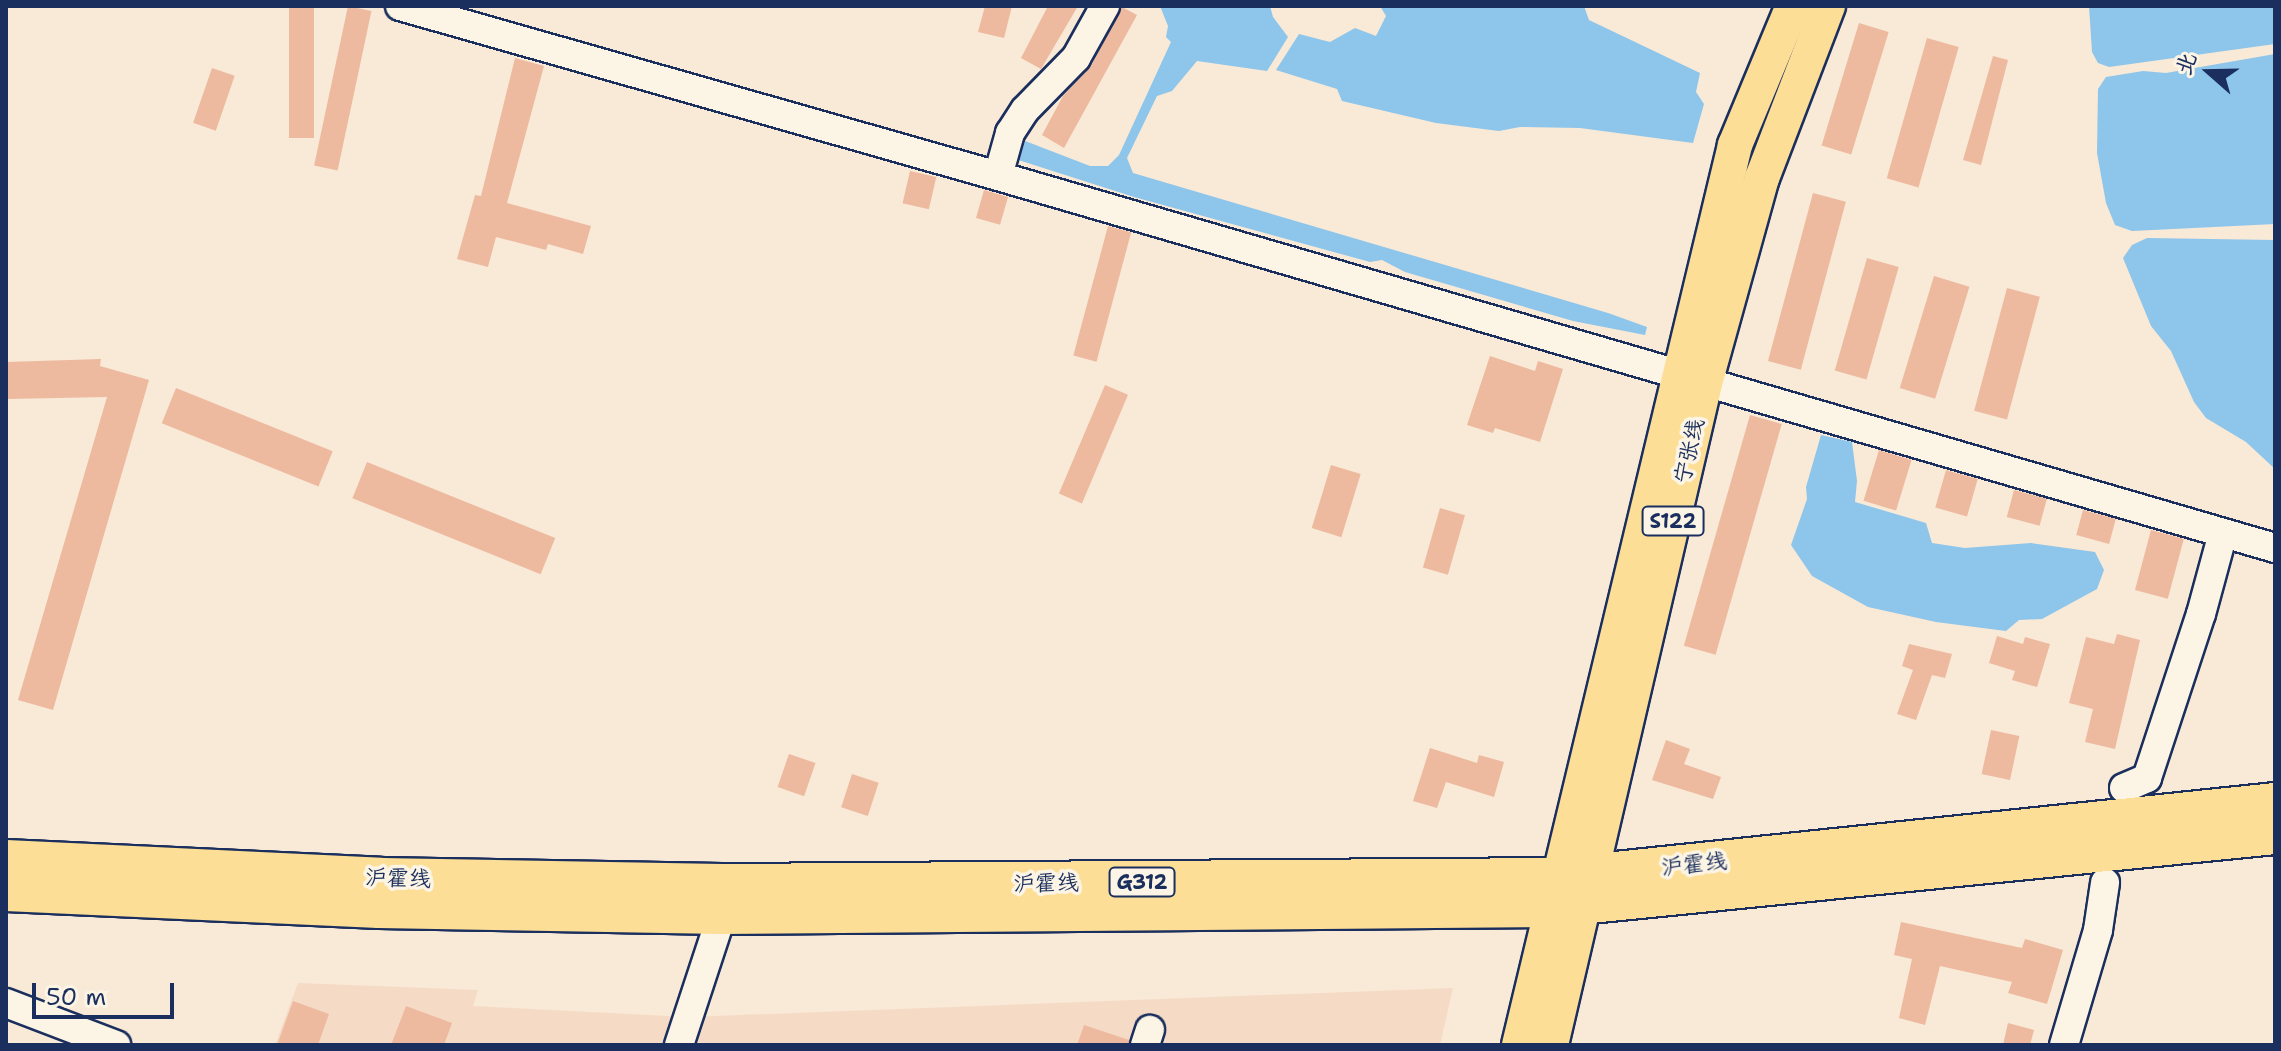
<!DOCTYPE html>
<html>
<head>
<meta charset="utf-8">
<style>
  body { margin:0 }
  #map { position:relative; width:2281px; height:1051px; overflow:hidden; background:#f9e9d7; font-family:"Shantell Sans","LXGW WenKai TC",sans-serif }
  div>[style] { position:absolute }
  .built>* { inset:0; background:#f5dbc6 }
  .water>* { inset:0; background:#8dc5eb }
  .building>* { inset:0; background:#edba9f; transform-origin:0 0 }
  .roads { filter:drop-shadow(2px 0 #1b2f5e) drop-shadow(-2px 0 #1b2f5e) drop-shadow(0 2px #1b2f5e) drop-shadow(0 -2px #1b2f5e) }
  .minor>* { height:28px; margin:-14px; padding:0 14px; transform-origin:14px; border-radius:14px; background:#fcf5e5 }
  .major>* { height:34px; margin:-17px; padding:0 17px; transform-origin:17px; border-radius:17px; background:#fcde96 }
  .highway>* { height:40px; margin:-20px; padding:0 20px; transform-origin:20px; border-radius:20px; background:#fcde96 }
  span { translate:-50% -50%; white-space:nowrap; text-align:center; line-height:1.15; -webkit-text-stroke:7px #fcf5e5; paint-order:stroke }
  .shield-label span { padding:2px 6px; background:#fcf5e5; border:2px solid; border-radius:6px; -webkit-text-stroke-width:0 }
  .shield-label { font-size:20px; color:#1b2f5e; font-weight:700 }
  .street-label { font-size:22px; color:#1b2f5e }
  .frame { position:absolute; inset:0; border:8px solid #1b2f5e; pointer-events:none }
  .north { position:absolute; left:2169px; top:32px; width:80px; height:80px; -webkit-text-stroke:6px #fcf5e5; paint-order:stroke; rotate:290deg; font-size:22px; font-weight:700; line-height:32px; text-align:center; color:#1b2f5e }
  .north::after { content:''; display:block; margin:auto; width:28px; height:36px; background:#1b2f5e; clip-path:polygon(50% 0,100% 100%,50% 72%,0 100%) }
  .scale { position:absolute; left:32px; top:983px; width:142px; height:36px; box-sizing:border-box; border:4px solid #1b2f5e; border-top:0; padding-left:10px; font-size:24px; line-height:28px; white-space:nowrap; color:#1b2f5e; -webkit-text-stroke:6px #fcf5e5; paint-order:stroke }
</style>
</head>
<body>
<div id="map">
  <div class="built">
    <i style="clip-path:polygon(298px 983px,478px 990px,473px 1006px,688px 1017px,1453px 988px,1440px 1045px,275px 1045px)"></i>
  </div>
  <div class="water">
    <i style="clip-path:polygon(1160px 6px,1270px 6px,1273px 17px,1288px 37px,1267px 71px,1197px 61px,1172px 91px,1157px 96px,1127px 158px,1133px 173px,1608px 313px,1647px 327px,1645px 335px,1573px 321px,1405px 272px,1382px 260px,1370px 262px,1134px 197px,1015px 159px,1020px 139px,1090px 166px,1108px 166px,1119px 155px,1171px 42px,1166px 37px,1168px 26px)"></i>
    <i style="clip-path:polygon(1380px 6px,1584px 6px,1589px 20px,1700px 73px,1696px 92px,1704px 104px,1693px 143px,1580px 128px,1520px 127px,1499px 131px,1436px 123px,1342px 101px,1337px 89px,1276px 70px,1299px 34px,1330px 42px,1355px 28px,1376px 36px,1386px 16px)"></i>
    <i style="clip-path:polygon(2089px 6px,2275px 6px,2275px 44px,2109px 67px,2098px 63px,2092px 52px)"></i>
    <i style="clip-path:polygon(2275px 54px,2275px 224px,2132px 231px,2115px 225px,2106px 203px,2097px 153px,2098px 89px,2106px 77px,2143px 71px,2166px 73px)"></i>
    <i style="clip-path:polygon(2147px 238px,2275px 240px,2275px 469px,2246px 442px,2206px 418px,2194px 402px,2171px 351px,2151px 326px,2123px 258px,2132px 245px)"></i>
    <i style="clip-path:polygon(1821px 435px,1852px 442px,1857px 481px,1855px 502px,1926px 523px,1932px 543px,1965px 548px,2031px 543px,2095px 552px,2104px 570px,2097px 589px,2042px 619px,2019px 620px,2006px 631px,1936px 622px,1868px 607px,1812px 576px,1791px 545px,1807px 499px,1806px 487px)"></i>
  </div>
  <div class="building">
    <i style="left:289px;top:6px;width:25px;height:132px"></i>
    <i style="left:348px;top:6px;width:24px;height:163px;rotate:12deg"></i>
    <i style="clip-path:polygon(985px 6px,1012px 6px,1004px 38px,978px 32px)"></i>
    <i style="clip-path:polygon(1048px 6px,1078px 6px,1041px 69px,1021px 58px)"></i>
    <i style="clip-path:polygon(1122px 7px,1137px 15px,1064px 148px,1042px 135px,1063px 96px,1091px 66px)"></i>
    <i style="left:1859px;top:23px;width:31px;height:128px;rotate:17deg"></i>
    <i style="left:1927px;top:38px;width:33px;height:146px;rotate:16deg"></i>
    <i style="clip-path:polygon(1993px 56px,2008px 60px,1981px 165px,1963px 160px)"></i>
    <i style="clip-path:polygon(515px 58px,544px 66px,507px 203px,591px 226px,583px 254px,548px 244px,546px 250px,496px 237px,488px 267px,457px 259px,475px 195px,481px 196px)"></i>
    <i style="left:212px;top:68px;width:24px;height:58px;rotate:19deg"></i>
    <i style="left:910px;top:171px;width:27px;height:33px;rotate:13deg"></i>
    <i style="left:984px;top:190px;width:25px;height:29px;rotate:16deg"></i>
    <i style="left:1813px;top:193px;width:34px;height:174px;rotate:15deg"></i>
    <i style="left:1108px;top:226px;width:24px;height:134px;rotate:15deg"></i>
    <i style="left:1867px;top:258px;width:33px;height:117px;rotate:16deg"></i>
    <i style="left:1934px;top:276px;width:37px;height:117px;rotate:17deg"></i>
    <i style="left:2007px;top:288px;width:34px;height:127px;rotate:15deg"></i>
    <i style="clip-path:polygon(1490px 356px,1535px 371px,1538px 361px,1563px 369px,1540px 442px,1495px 428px,1493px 433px,1467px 425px)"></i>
    <i style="clip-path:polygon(101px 359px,100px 366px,149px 380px,53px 710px,18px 700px,107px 397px,6px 399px,6px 362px)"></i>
    <i style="left:1105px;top:385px;width:25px;height:118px;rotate:23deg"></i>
    <i style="left:176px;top:388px;width:169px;height:38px;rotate:22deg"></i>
    <i style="left:1750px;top:415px;width:33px;height:240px;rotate:16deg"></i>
    <i style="left:1879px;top:450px;width:34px;height:53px;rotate:17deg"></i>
    <i style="left:367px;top:462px;width:203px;height:39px;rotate:22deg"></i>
    <i style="left:1331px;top:465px;width:31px;height:66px;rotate:17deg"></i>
    <i style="left:1946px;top:470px;width:33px;height:39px;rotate:16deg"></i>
    <i style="left:2014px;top:490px;width:34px;height:28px;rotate:15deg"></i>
    <i style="left:1440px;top:508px;width:26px;height:62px;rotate:16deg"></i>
    <i style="left:2083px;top:510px;width:34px;height:26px;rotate:15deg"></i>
    <i style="left:2151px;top:530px;width:34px;height:62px;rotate:15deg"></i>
    <i style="clip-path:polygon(2117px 634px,2140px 640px,2115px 749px,2085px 742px,2093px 709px,2069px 703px,2086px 637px,2114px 644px)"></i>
    <i style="clip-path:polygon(1997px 636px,2023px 644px,2025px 637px,2050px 644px,2037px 687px,2012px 680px,2015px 671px,1989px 663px)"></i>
    <i style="clip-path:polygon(1909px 644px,1952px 654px,1945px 678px,1932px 675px,1916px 720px,1897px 714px,1913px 670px,1902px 666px)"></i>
    <i style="left:1991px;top:730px;width:29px;height:45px;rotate:12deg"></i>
    <i style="clip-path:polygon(1666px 740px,1690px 749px,1684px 764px,1721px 777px,1713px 799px,1652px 780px)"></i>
    <i style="clip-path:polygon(1430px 748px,1477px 763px,1479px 755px,1504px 762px,1494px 797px,1446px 782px,1437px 808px,1413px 801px)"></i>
    <i style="left:789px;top:754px;width:28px;height:35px;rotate:19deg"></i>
    <i style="left:852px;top:774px;width:28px;height:35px;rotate:18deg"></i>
    <i style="clip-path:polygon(1901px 922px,2022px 948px,2025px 939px,2063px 950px,2047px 1004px,2008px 993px,2012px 982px,1940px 966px,1925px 1025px,1899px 1018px,1912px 959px,1894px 955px)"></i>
    <i style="clip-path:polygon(293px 1001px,329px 1014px,318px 1045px,277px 1045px)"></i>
    <i style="clip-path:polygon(406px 1006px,452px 1023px,444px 1045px,391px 1045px)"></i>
    <i style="clip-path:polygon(2008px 1023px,2034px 1030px,2030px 1045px,2003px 1045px)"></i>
    <i style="clip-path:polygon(1084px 1025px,1129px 1040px,1128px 1045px,1077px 1045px)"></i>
  </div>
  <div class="roads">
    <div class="minor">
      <i style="left:400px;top:6px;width:622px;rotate:15.87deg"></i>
      <i style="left:998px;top:176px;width:1330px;rotate:16.24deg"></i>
      <i style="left:998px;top:176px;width:45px;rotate:-74.4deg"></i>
      <i style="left:1010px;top:133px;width:27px;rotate:-57deg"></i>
      <i style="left:1025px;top:110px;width:73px;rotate:-45.6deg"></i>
      <i style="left:1076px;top:58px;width:60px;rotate:-60.9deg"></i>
      <i style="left:2124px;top:788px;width:25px;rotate:-23deg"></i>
      <i style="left:2147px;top:778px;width:173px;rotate:-71.8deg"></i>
      <i style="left:2201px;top:614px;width:84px;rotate:-74.8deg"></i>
      <i style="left:6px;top:1003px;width:118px;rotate:20.9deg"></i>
      <i style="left:679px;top:1045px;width:138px;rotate:-71.8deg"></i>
      <i style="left:1145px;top:1045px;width:16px;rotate:-72deg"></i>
      <i style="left:2064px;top:1045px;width:120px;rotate:-73.5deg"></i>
      <i style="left:2098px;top:930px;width:48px;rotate:-81.5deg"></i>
    </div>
    <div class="major">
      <i style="left:1519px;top:1045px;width:926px;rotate:-76.5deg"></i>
      <i style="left:1735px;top:145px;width:151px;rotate:-67.4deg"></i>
      <i style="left:1551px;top:1045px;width:680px;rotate:-76.9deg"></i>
      <i style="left:1705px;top:383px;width:213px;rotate:-74.5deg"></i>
      <i style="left:1762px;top:178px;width:184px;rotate:-69deg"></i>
    </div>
    <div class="highway">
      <i style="left:6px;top:860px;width:375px;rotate:2.7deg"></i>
      <i style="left:381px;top:878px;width:341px;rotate:1deg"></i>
      <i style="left:722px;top:884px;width:836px;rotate:-0.41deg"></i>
      <i style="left:1558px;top:878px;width:721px;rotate:-5.97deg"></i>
      <i style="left:6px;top:891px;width:373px;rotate:2.6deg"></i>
      <i style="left:379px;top:908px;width:343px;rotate:1deg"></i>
      <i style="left:722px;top:914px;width:829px;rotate:-0.48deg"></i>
      <i style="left:1551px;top:907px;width:728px;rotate:-5.76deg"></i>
    </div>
  </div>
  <div class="shield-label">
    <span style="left:1673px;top:521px">S122</span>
    <span style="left:1142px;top:882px">G312</span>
  </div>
  <div class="street-label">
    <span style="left:1689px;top:451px;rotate:-77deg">宁张线</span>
    <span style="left:1694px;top:864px;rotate:-6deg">沪霍线</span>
    <span style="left:398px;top:878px;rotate:2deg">沪霍线</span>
    <span style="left:1046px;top:883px;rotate:-1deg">沪霍线</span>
  </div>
  <div class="frame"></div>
  <div class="north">北</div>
  <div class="scale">50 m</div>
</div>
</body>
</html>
